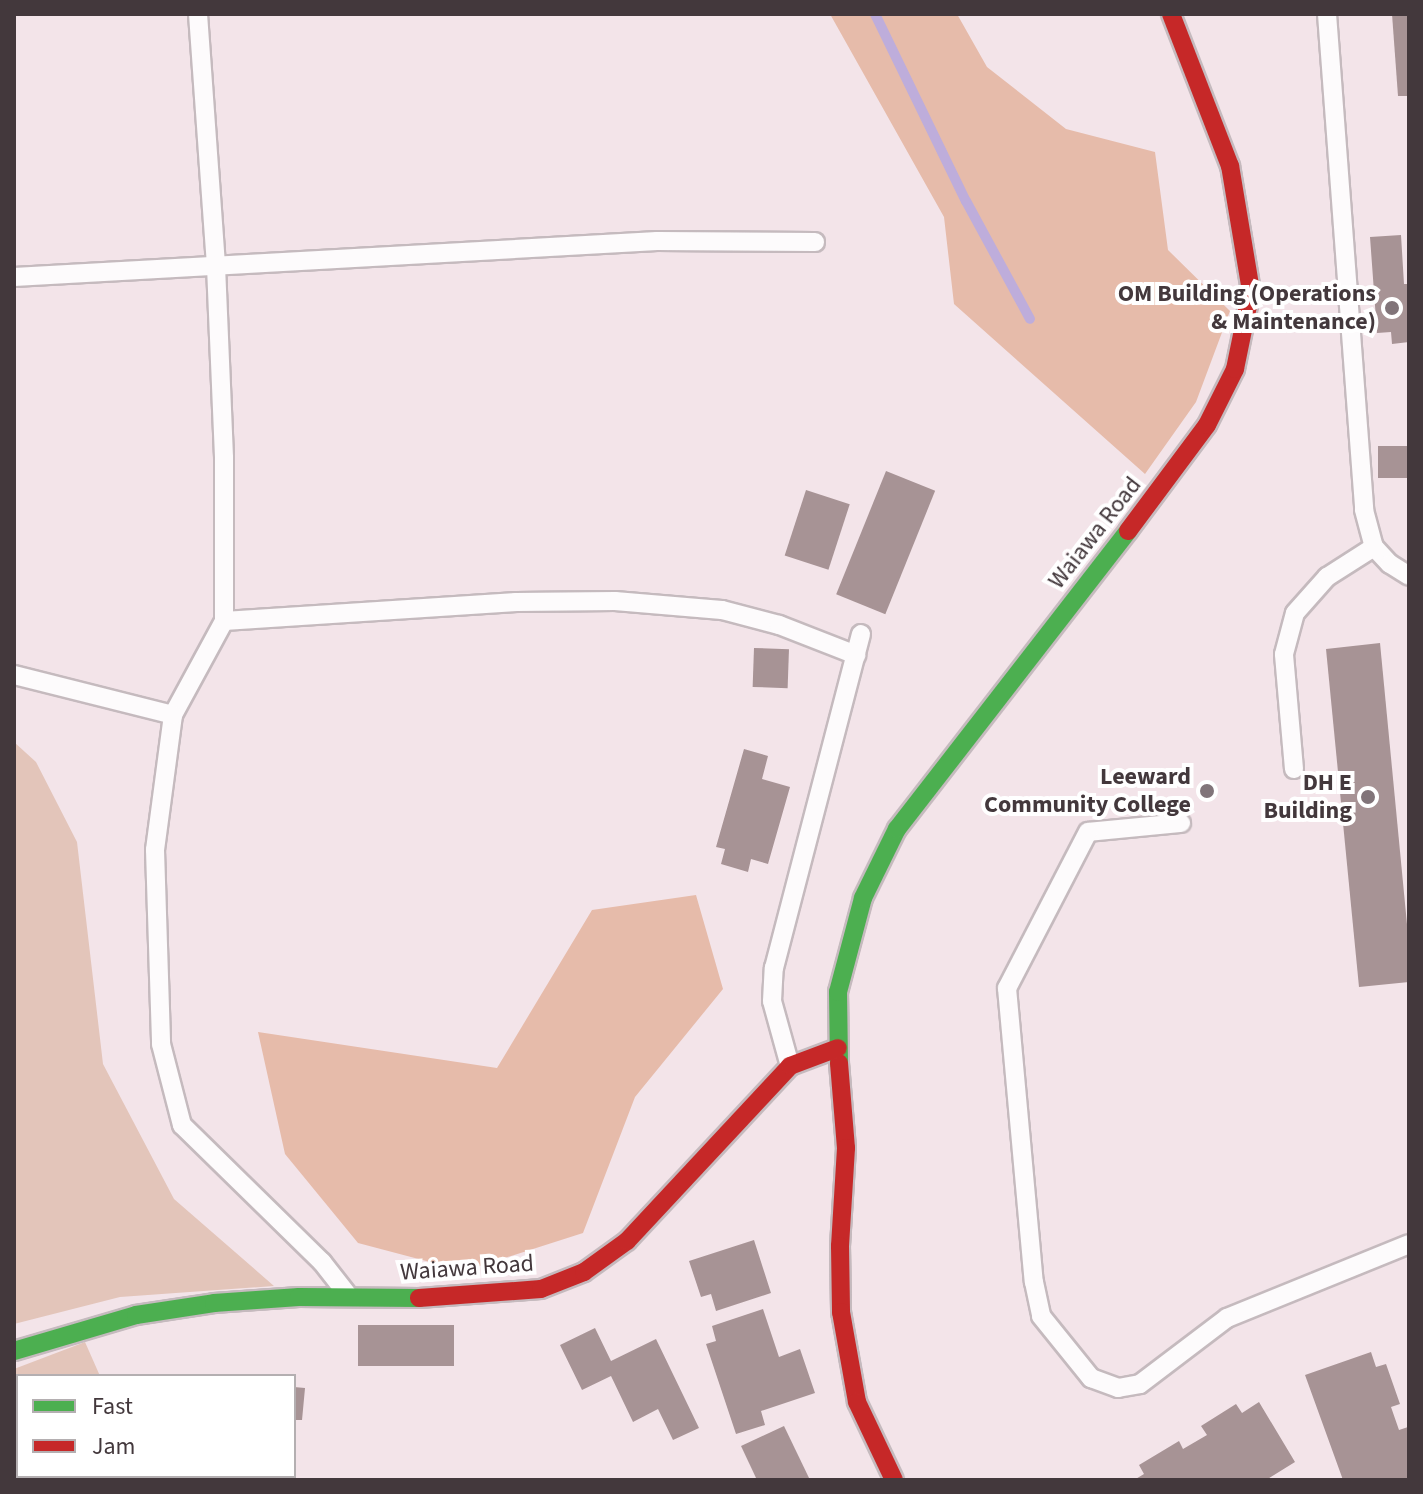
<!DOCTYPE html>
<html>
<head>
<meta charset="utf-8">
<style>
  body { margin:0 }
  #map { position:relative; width:1423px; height:1494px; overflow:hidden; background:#f3e4e9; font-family:"Source Sans 3",sans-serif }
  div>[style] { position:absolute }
  .green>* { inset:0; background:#e3c5ba }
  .forest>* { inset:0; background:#e6bbaa }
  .stream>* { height:10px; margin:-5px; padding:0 5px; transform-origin:5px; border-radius:5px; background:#beaddb }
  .building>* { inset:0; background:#a79395; transform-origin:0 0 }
  .roads { filter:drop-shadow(2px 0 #c5babe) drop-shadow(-2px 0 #c5babe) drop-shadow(0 2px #c5babe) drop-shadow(0 -2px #c5babe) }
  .lane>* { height:18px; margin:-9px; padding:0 9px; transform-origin:9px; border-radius:9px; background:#fdfbfc }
  .fast>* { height:18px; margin:-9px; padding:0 9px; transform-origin:9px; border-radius:9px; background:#4caf50 }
  .jam>* { height:18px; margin:-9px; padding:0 9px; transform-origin:9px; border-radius:9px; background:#c62828 }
  .dots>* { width:22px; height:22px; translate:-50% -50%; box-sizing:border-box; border:4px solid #fff; border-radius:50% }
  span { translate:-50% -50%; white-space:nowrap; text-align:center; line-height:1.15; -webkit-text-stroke:8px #fff; paint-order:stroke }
  .poi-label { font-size:24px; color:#43383c; font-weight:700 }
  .right { translate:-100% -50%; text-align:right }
  .street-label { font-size:24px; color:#43383c }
  .frame { position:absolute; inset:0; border:16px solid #43383c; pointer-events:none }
  .legend { position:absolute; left:16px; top:1374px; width:280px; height:104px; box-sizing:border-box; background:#fff; border:2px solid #b4afb1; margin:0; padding:10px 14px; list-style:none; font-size:24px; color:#43383c }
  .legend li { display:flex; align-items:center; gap:16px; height:40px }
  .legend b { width:40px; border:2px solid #b4afb1 }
</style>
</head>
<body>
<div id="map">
  <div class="green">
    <i style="clip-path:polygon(14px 742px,36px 762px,77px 842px,103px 1064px,174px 1199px,274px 1286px,120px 1297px,14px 1324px)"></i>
    <i style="clip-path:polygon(85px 1342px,100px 1376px,18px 1376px,18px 1476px,145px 1476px,146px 1480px,14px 1480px,14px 1369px)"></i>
  </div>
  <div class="forest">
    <i style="clip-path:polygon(830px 14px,957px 14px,987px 67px,1066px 129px,1155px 152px,1168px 250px,1230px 311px,1196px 402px,1145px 474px,954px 304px,944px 217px)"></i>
    <i style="clip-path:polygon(696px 895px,723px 989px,635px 1097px,583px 1233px,464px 1271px,358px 1243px,285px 1154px,258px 1032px,497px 1068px,592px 910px)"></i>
  </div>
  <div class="stream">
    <i style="left:875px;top:14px;width:208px;rotate:64.1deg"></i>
    <i style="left:966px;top:201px;width:134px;rotate:61.5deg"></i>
  </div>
  <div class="building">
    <i style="clip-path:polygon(1392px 14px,1409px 14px,1409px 96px,1398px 96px)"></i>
    <i style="clip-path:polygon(1401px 235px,1404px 284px,1409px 284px,1409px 342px,1392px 344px,1391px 332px,1377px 333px,1370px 237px)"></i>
    <i style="left:1409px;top:446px;width:32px;height:31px;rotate:90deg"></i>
    <i style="left:886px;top:471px;width:53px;height:133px;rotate:22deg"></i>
    <i style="left:806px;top:490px;width:46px;height:69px;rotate:18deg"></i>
    <i style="clip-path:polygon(1380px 643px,1409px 945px,1409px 982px,1359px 987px,1326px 649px)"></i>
    <i style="left:754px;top:648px;width:35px;height:39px;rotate:2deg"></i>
    <i style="clip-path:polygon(744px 749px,768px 756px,762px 779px,790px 787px,768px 864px,751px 859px,748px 872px,721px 864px,725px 849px,716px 847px)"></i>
    <i style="clip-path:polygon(754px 1240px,771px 1293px,716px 1311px,711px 1294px,701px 1297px,689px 1261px)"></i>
    <i style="clip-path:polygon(763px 1309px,779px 1357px,800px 1349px,815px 1393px,761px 1411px,765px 1425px,736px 1434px,706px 1344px,716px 1341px,712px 1326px)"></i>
    <i style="left:358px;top:1325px;width:96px;height:41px"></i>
    <i style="clip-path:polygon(595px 1328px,611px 1361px,656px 1339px,699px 1428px,673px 1440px,658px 1409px,633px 1422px,611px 1376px,582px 1390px,560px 1345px)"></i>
    <i style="clip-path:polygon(1371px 1352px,1376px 1367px,1386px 1364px,1400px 1404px,1391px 1407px,1399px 1430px,1408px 1427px,1409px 1430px,1409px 1480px,1343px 1480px,1305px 1375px)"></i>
    <i style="clip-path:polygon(294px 1387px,305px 1388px,302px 1420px,294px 1420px)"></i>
    <i style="clip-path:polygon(1259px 1402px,1295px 1462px,1266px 1480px,1134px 1480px,1144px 1474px,1139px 1465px,1179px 1441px,1183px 1449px,1207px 1435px,1201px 1426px,1236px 1404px,1242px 1413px)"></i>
    <i style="clip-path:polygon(784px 1426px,810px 1480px,757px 1480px,741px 1446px)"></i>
  </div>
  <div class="roads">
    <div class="lane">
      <i style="left:198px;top:14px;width:253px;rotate:85.9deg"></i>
      <i style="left:216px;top:266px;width:192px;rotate:87.6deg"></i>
      <i style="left:224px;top:458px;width:163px;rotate:90deg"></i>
      <i style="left:224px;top:621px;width:107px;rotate:118.5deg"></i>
      <i style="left:173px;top:715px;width:136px;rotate:97.6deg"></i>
      <i style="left:155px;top:850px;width:194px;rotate:88.2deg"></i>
      <i style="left:161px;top:1044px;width:84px;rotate:75.5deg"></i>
      <i style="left:182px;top:1125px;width:196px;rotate:44.4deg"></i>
      <i style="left:322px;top:1262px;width:41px;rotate:52deg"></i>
      <i style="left:1327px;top:14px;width:497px;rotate:85.7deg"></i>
      <i style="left:1364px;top:510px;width:38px;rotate:75deg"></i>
      <i style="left:1374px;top:547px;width:23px;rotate:47deg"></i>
      <i style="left:1390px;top:564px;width:22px;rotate:32deg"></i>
      <i style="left:14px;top:277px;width:644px;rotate:-3.2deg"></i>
      <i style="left:657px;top:241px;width:158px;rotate:0.4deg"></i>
      <i style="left:224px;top:621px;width:293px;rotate:-3.7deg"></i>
      <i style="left:516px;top:602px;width:99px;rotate:-0.6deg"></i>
      <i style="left:615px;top:601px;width:107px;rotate:4.8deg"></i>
      <i style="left:722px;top:610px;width:59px;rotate:14.7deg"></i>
      <i style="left:779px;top:625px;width:83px;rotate:21.3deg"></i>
      <i style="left:14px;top:675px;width:164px;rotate:14.1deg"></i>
      <i style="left:1294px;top:769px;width:115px;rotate:-95deg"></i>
      <i style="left:1284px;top:654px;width:42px;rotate:-75deg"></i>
      <i style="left:1295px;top:613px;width:48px;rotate:-48.4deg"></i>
      <i style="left:1327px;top:577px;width:56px;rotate:-32.6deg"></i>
      <i style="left:1181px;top:823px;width:93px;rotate:174.5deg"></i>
      <i style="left:1088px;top:832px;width:176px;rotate:117.4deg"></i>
      <i style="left:1007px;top:988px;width:295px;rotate:84.8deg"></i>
      <i style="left:1034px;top:1282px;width:35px;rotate:78deg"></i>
      <i style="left:1041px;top:1316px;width:80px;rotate:51.1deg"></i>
      <i style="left:1091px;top:1378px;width:29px;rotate:20deg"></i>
      <i style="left:1118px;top:1388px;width:22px;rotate:-10deg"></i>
      <i style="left:1140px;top:1384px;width:109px;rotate:-37.2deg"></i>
      <i style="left:1227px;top:1318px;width:196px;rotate:-22.1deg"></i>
      <i style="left:790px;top:1066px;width:67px;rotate:-105.5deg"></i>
      <i style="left:772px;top:1001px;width:33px;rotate:-87deg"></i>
      <i style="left:774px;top:968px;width:345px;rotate:-75.4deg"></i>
    </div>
    <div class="fast">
      <i style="left:839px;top:1063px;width:71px;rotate:-90.8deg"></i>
      <i style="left:838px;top:992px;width:97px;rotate:-75.1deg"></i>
      <i style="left:863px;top:898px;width:77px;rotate:-63.8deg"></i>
      <i style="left:897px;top:829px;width:377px;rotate:-52.2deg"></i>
      <i style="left:14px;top:1351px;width:127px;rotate:-16.4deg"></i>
      <i style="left:136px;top:1315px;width:79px;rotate:-8.7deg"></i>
      <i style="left:214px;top:1303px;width:85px;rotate:-4deg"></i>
      <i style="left:299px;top:1297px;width:120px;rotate:0.5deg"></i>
    </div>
    <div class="jam">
      <i style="left:1128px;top:531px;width:132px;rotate:-53.3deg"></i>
      <i style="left:1207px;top:425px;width:63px;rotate:-63.4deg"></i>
      <i style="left:1235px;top:369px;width:80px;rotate:-78.4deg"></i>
      <i style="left:1251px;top:291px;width:127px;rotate:-99.5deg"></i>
      <i style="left:1230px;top:166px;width:163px;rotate:-111.2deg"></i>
      <i style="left:839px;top:1063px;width:85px;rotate:85.3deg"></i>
      <i style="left:846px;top:1148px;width:98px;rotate:93.5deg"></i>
      <i style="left:840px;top:1246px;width:66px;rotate:89.1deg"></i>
      <i style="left:841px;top:1312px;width:91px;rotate:79.9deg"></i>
      <i style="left:857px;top:1402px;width:86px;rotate:64.6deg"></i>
      <i style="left:419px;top:1298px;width:122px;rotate:-4.2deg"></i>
      <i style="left:541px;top:1289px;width:46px;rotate:-21.6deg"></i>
      <i style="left:584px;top:1272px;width:53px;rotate:-35.8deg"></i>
      <i style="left:627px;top:1241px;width:239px;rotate:-47deg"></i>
      <i style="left:790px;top:1066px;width:51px;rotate:-20.6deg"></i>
    </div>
  </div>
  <div class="dots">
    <i style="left:1392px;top:308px;background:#817479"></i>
    <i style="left:1207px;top:791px;background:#817479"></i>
    <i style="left:1368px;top:797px;background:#817479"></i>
  </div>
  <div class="poi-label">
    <span class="right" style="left:1376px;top:308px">OM Building (Operations<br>&amp; Maintenance)</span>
    <span class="right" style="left:1191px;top:791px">Leeward<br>Community College</span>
    <span class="right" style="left:1352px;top:797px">DH E<br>Building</span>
  </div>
  <div class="street-label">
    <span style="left:1095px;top:533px;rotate:-52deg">Waiawa Road</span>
    <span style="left:467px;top:1268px;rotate:-4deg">Waiawa Road</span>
  </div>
  <div class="frame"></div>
  <ul class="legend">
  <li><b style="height:10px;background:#4caf50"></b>Fast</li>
  <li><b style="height:10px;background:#c62828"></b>Jam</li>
  </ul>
</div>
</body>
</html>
